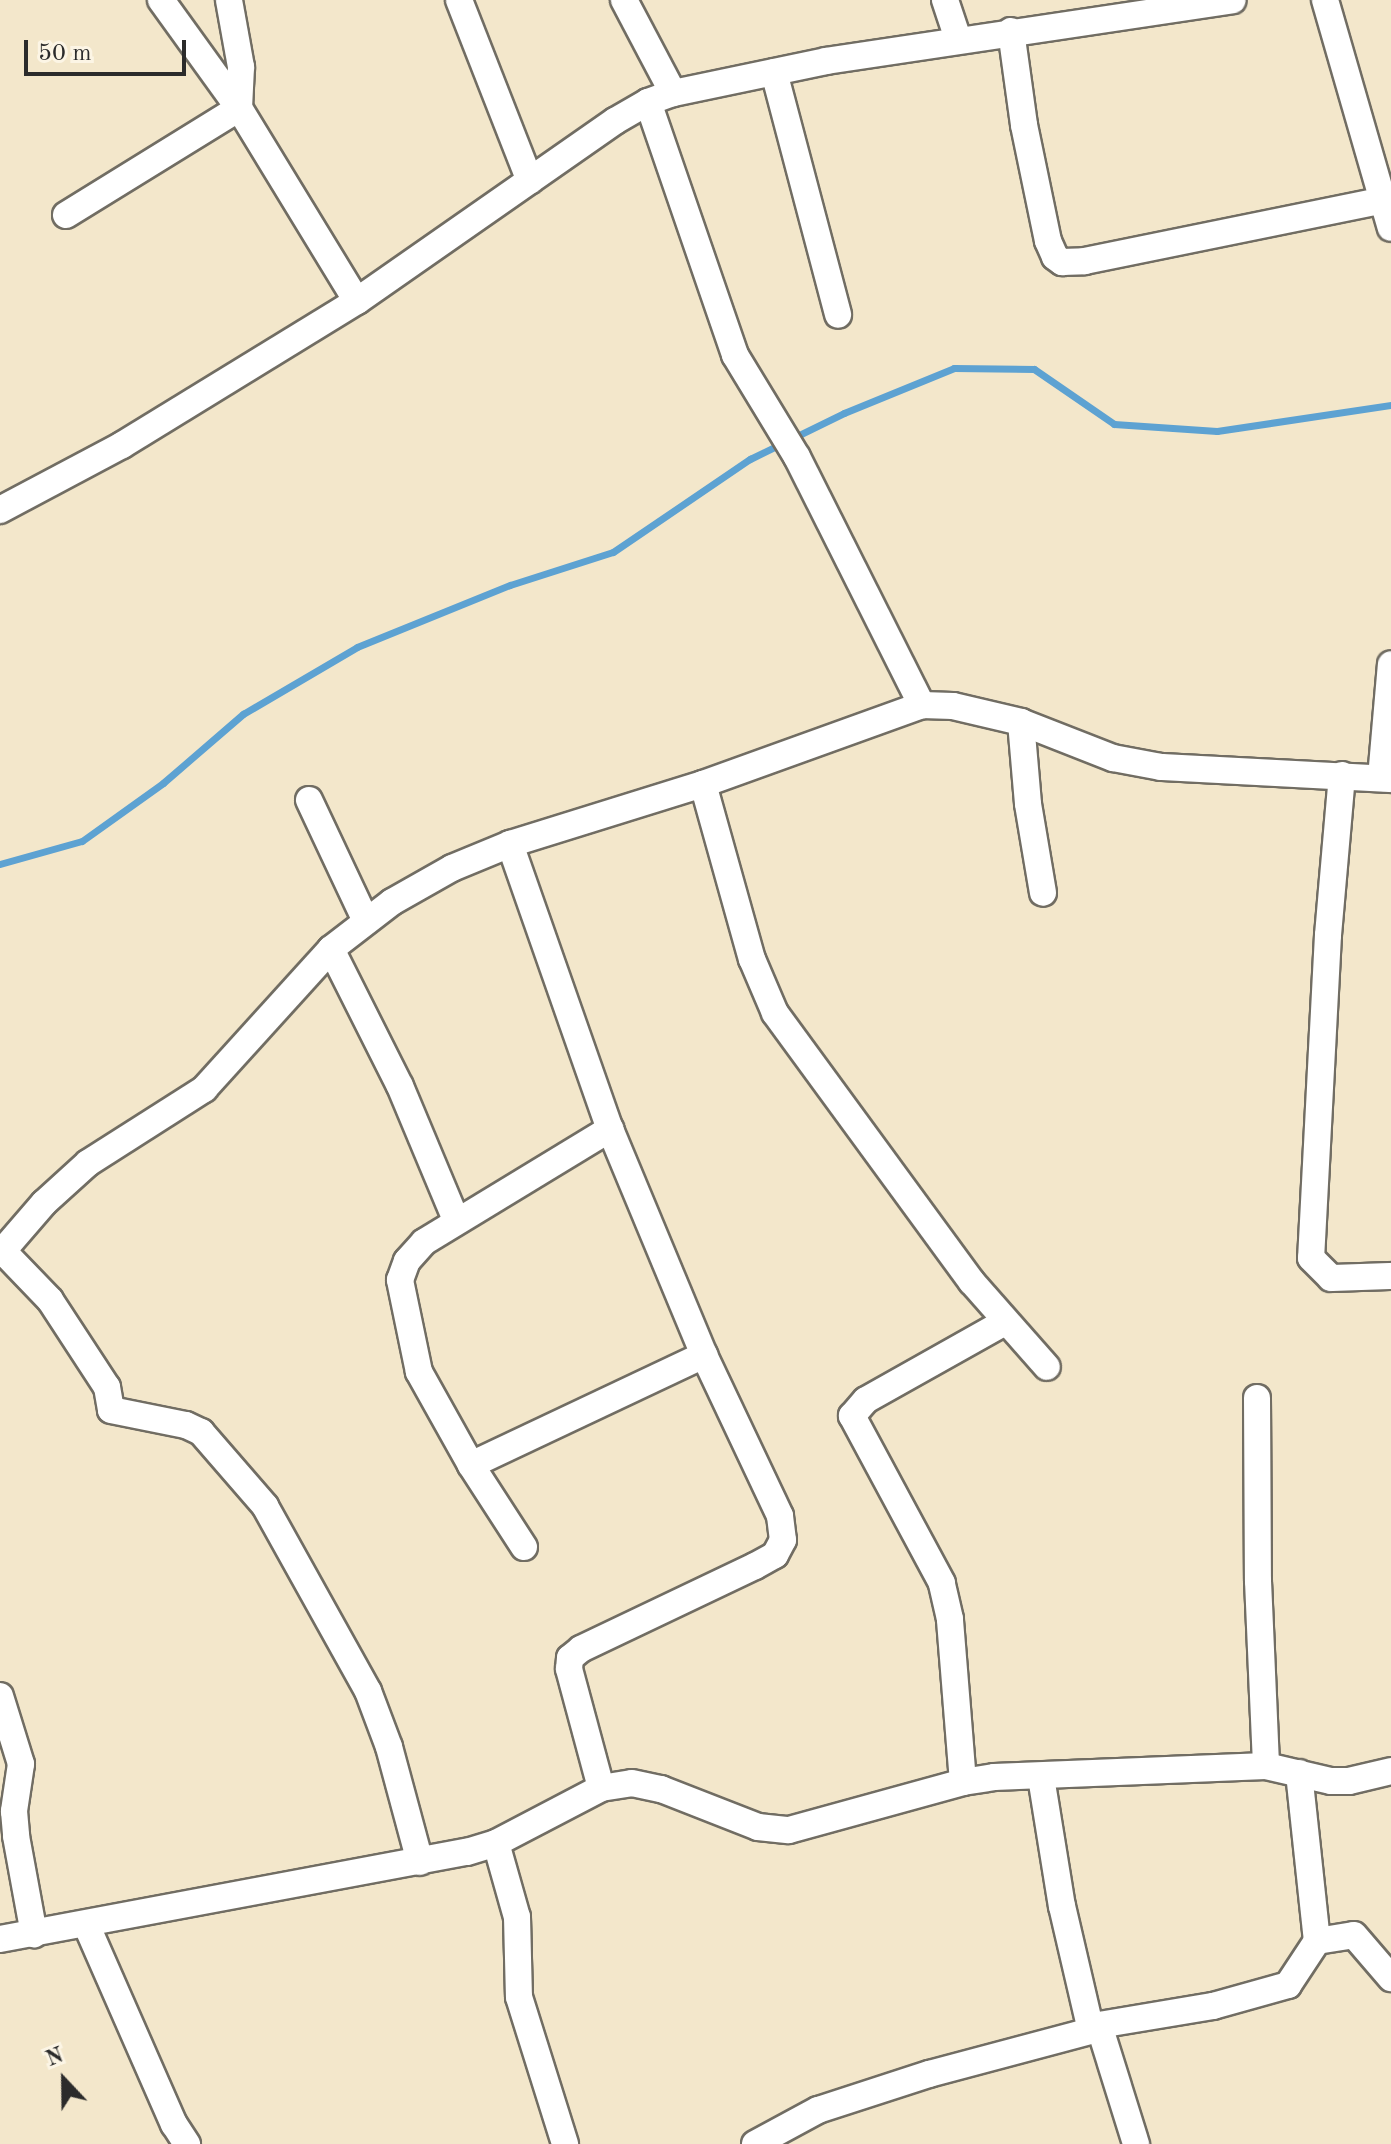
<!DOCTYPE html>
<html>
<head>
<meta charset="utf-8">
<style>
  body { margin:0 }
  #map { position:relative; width:1391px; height:2144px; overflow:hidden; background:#f3e7cb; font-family:"Old Standard TT",serif }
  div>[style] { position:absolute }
  .stream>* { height:7px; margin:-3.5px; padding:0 3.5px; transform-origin:3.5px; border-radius:3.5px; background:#5da2d2 }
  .roads { filter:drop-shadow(2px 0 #716d63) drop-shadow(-2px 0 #716d63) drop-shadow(0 2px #716d63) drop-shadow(0 -2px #716d63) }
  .minor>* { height:26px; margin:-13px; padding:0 13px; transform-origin:13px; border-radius:13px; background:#fff }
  span { translate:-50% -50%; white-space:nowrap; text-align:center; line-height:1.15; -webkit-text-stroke:6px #fcf5e5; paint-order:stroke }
  .north { position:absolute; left:24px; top:2040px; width:80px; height:80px; -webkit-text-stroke:6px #fcf5e5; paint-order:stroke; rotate:338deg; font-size:22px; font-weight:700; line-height:32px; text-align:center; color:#2b2b2b }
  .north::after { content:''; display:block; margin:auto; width:28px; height:36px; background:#2b2b2b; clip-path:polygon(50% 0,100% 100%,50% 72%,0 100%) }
  .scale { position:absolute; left:24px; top:40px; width:162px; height:36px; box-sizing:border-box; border:4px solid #2b2b2b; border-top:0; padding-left:10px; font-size:24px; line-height:28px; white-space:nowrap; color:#2b2b2b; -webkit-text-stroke:6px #fcf5e5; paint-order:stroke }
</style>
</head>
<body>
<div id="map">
  <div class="stream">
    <i style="left:0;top:864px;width:85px;rotate:-15.7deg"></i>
    <i style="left:82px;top:841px;width:100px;rotate:-35.6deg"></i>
    <i style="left:163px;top:783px;width:106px;rotate:-40.8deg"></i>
    <i style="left:243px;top:714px;width:132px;rotate:-30.4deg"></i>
    <i style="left:357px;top:647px;width:165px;rotate:-22.1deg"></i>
    <i style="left:510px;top:585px;width:108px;rotate:-17.8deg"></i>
    <i style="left:613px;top:552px;width:166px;rotate:-34.2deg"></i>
    <i style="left:750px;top:459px;width:105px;rotate:-26.1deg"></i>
    <i style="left:844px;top:413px;width:119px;rotate:-22.2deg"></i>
    <i style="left:954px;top:368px;width:80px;rotate:0.7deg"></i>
    <i style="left:1034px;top:369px;width:97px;rotate:34.5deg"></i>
    <i style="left:1114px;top:424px;width:103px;rotate:3.9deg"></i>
    <i style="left:1217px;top:431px;width:176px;rotate:-8.5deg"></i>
  </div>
  <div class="roads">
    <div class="minor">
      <i style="left:161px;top:0;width:133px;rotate:54.2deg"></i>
      <i style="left:239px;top:108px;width:226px;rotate:58.6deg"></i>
      <i style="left:459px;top:0;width:194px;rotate:68.6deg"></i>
      <i style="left:624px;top:0;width:105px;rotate:62.2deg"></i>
      <i style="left:945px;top:0;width:41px;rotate:71.6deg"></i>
      <i style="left:1325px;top:0;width:237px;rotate:73.9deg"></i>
      <i style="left:1011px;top:31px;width:95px;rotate:82.1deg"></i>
      <i style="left:1024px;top:125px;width:118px;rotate:78.3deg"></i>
      <i style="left:1048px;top:241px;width:17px;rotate:66deg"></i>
      <i style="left:1055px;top:257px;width:9px;rotate:36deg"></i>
      <i style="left:1062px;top:262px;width:23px;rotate:-2deg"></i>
      <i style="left:1085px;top:261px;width:305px;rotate:-11.5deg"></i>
      <i style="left:774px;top:72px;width:251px;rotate:75.2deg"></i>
      <i style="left:648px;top:102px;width:268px;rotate:71deg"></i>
      <i style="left:735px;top:355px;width:119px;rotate:58.7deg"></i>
      <i style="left:797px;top:457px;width:278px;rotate:63.3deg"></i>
      <i style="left:66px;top:215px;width:203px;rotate:-31.7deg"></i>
      <i style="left:239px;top:108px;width:41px;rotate:-87.2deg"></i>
      <i style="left:241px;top:67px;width:68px;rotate:-100.2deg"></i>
      <i style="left:0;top:510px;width:138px;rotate:-28deg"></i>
      <i style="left:122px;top:445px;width:276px;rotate:-31.5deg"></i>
      <i style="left:357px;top:301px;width:315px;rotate:-34.9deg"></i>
      <i style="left:615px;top:121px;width:38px;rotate:-30deg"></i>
      <i style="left:648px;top:102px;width:27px;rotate:-20deg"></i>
      <i style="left:673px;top:93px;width:156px;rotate:-11.8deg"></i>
      <i style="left:826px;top:61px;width:411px;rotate:-8.5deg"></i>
      <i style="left:1021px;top:722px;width:82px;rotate:85.1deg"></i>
      <i style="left:1028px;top:804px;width:90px;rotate:80.4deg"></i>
      <i style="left:1342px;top:775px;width:161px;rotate:95deg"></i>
      <i style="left:1328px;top:935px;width:323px;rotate:93deg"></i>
      <i style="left:1311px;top:1258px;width:28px;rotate:45deg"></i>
      <i style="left:1331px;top:1278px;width:60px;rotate:-1.9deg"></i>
      <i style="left:1381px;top:778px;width:114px;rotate:-85deg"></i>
      <i style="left:703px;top:784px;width:182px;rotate:74.4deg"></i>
      <i style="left:752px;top:959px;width:59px;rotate:66.9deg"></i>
      <i style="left:775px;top:1013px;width:333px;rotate:53.8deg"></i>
      <i style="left:972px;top:1282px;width:113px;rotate:48.6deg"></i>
      <i style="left:309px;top:800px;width:134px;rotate:64.8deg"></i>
      <i style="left:510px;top:844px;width:302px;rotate:70.7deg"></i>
      <i style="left:610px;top:1129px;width:245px;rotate:67.4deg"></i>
      <i style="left:704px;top:1355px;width:178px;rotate:64.7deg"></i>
      <i style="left:780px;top:1516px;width:24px;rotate:83deg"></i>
      <i style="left:783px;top:1540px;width:17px;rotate:118deg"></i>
      <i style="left:775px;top:1555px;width:23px;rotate:151deg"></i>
      <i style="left:755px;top:1566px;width:193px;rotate:154.5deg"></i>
      <i style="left:581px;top:1649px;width:14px;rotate:141deg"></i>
      <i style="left:570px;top:1658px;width:11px;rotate:95deg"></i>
      <i style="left:569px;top:1669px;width:123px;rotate:74.9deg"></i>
      <i style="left:331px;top:949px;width:153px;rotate:63.3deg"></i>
      <i style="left:400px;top:1086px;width:145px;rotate:67.3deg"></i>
      <i style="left:0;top:1248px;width:72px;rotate:46.1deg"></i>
      <i style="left:50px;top:1300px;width:104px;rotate:56.8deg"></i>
      <i style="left:107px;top:1387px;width:23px;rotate:80deg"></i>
      <i style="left:111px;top:1410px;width:76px;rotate:11.3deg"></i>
      <i style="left:186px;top:1425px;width:17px;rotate:25deg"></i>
      <i style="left:201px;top:1432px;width:98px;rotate:49.1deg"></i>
      <i style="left:265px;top:1506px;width:212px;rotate:60.9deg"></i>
      <i style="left:368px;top:1691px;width:60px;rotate:69.4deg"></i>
      <i style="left:389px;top:1747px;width:119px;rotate:74.9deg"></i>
      <i style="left:0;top:1254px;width:67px;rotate:-49.2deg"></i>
      <i style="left:44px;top:1203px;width:59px;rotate:-42.3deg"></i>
      <i style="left:88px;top:1163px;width:138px;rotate:-32.5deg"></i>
      <i style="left:204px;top:1089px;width:189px;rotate:-47.8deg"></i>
      <i style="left:331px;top:949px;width:77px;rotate:-37.6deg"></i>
      <i style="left:392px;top:902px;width:69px;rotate:-29.5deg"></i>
      <i style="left:452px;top:868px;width:63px;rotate:-22.5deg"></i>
      <i style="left:510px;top:844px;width:202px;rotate:-17.3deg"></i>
      <i style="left:703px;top:784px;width:233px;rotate:-19.8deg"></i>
      <i style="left:922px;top:705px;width:31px;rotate:2deg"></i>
      <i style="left:953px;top:706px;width:70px;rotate:13.2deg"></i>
      <i style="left:1021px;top:722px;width:99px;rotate:21.4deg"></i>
      <i style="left:1113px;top:758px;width:49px;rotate:10.6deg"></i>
      <i style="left:1161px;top:767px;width:230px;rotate:3deg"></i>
      <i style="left:1257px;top:1398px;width:183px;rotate:89.7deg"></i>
      <i style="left:1258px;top:1581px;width:185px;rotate:87.5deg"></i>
      <i style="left:471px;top:1465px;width:258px;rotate:-25.3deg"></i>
      <i style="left:524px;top:1547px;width:98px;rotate:-122.9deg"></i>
      <i style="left:471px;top:1465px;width:107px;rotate:-119.2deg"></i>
      <i style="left:419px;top:1372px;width:94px;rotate:-101.7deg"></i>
      <i style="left:400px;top:1280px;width:20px;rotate:-70deg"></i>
      <i style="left:407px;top:1261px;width:25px;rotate:-48deg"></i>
      <i style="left:424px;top:1242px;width:218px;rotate:-31.3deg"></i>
      <i style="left:0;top:1696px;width:71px;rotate:72.8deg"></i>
      <i style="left:21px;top:1764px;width:48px;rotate:98.5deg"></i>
      <i style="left:14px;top:1811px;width:25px;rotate:85deg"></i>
      <i style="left:16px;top:1836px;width:100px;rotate:79.6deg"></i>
      <i style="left:1299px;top:1773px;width:169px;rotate:83.9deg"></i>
      <i style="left:1041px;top:1777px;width:131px;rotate:80.8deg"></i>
      <i style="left:1062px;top:1906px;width:128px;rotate:76.9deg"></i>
      <i style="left:963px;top:1782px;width:164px;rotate:-94.6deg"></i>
      <i style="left:950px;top:1619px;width:37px;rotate:-103deg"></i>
      <i style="left:942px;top:1583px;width:190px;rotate:-118.3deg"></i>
      <i style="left:852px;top:1416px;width:21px;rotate:-49deg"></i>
      <i style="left:866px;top:1400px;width:159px;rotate:-29.3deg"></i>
      <i style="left:496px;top:1843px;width:77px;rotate:74.2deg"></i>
      <i style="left:517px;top:1917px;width:80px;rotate:88.6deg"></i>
      <i style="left:519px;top:1997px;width:154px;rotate:72.6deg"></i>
      <i style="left:86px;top:1924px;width:219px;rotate:66.3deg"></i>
      <i style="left:174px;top:2124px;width:24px;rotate:57deg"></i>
      <i style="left:0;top:1939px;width:475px;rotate:-10.6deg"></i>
      <i style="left:467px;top:1852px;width:30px;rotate:-17deg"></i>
      <i style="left:496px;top:1843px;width:119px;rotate:-27.6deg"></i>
      <i style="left:601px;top:1788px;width:31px;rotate:-9deg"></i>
      <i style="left:632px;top:1783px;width:30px;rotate:12deg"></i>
      <i style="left:661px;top:1789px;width:104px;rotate:21.4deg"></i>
      <i style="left:758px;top:1827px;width:31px;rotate:6deg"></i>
      <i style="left:789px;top:1830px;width:180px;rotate:-15.4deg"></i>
      <i style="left:963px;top:1782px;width:31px;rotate:-9deg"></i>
      <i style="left:994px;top:1777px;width:272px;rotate:-2.3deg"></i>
      <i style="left:1266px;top:1766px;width:67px;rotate:13deg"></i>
      <i style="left:1331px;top:1781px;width:18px"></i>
      <i style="left:1349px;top:1781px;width:43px;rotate:-13.4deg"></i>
      <i style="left:1099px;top:2025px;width:125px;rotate:72.7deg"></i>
      <i style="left:755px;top:2144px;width:72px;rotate:-28.4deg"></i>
      <i style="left:818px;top:2110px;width:117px;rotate:-18deg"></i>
      <i style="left:929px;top:2074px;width:168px;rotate:-14.9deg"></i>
      <i style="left:1091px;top:2031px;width:10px;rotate:-37deg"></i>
      <i style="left:1099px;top:2025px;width:116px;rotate:-9.5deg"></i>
      <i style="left:1213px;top:2006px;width:78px;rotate:-15.6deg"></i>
      <i style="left:1288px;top:1985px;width:53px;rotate:-56.6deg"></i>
      <i style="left:1317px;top:1941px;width:37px;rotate:-9deg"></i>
      <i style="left:1354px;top:1935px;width:57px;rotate:49.3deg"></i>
    </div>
  </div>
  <div class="north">N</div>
  <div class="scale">50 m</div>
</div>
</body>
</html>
